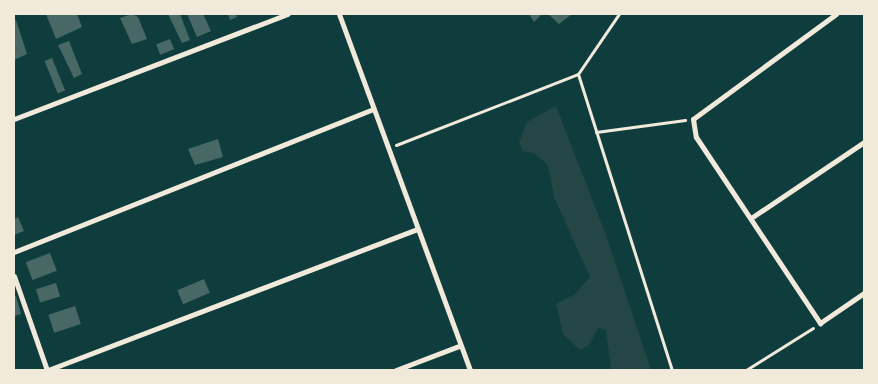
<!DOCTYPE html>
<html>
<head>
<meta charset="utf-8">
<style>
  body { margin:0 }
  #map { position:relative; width:878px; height:384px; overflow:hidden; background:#0f3d3e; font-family:"IBM Plex Sans",sans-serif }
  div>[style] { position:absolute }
  .green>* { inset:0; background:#244646 }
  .building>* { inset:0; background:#486865; transform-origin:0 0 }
  .path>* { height:3px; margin:-1.5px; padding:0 1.5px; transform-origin:1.5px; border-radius:1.5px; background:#f1e9da }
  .minor>* { height:5px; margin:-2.5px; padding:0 2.5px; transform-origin:2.5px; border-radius:2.5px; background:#f1e9da }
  span { translate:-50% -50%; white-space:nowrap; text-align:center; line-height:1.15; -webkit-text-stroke:5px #f1e9da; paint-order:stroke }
  .frame { position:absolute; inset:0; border:15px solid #f1e9da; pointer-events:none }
</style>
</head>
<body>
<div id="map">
  <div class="green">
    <i style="clip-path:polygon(556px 106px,606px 235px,651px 370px,611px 370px,606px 330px,598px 328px,589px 345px,580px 350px,563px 334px,556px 304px,575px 294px,590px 277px,554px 197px,548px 165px,535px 154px,523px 151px,519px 142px,527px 122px)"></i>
  </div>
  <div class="building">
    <i style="clip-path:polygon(46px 14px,77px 14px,82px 27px,56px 39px)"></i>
    <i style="clip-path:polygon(132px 14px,138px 17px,147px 39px,132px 44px,120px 18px)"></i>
    <i style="clip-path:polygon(168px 14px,180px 14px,190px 40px,182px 43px)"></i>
    <i style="clip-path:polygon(187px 14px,203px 14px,211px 31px,197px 37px)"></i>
    <i style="clip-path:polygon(228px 14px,236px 14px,237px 17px,230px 20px)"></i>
    <i style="clip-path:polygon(529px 14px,542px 14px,534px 22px)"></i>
    <i style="clip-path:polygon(548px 14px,572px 14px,559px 24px)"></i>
    <i style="clip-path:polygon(16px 20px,27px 54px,14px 60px,14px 21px)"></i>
    <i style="left:170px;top:39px;width:11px;height:15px;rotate:68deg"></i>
    <i style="clip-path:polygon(69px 41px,82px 74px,74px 78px,58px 45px)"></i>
    <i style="left:52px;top:58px;width:35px;height:8px;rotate:68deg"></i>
    <i style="clip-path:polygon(218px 139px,223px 157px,195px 165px,188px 149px)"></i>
    <i style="clip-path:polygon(18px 217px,24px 231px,14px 235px,14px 219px)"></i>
    <i style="left:50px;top:253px;width:19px;height:26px;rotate:69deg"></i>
    <i style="left:204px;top:279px;width:15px;height:29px;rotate:67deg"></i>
    <i style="left:56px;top:283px;width:14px;height:21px;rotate:73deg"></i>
    <i style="clip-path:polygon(16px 296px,21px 314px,14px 316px,14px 297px)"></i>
    <i style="left:75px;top:306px;width:19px;height:28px;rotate:72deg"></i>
  </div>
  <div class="path">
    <i style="left:578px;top:74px;width:311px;rotate:72.4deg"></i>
    <i style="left:596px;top:132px;width:90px;rotate:-7.7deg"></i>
    <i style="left:396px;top:145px;width:195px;rotate:-21.3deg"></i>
    <i style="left:578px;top:74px;width:73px;rotate:-55.7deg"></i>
    <i style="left:746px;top:370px;width:79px;rotate:-32.1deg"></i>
  </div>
  <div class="minor">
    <i style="left:339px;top:14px;width:379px;rotate:69.8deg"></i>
    <i style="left:836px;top:14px;width:177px;rotate:143.7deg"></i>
    <i style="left:693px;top:119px;width:18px;rotate:81deg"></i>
    <i style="left:696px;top:137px;width:224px;rotate:56.3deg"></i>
    <i style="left:820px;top:323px;width:53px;rotate:-34.3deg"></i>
    <i style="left:14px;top:119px;width:293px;rotate:-21deg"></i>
    <i style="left:751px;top:218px;width:136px;rotate:-33.9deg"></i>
    <i style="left:14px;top:252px;width:386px;rotate:-21.7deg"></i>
    <i style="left:14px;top:276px;width:100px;rotate:70.7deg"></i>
    <i style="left:48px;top:370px;width:395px;rotate:-20.9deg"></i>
    <i style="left:396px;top:370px;width:67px;rotate:-20.9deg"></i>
  </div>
  <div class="frame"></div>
</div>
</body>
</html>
